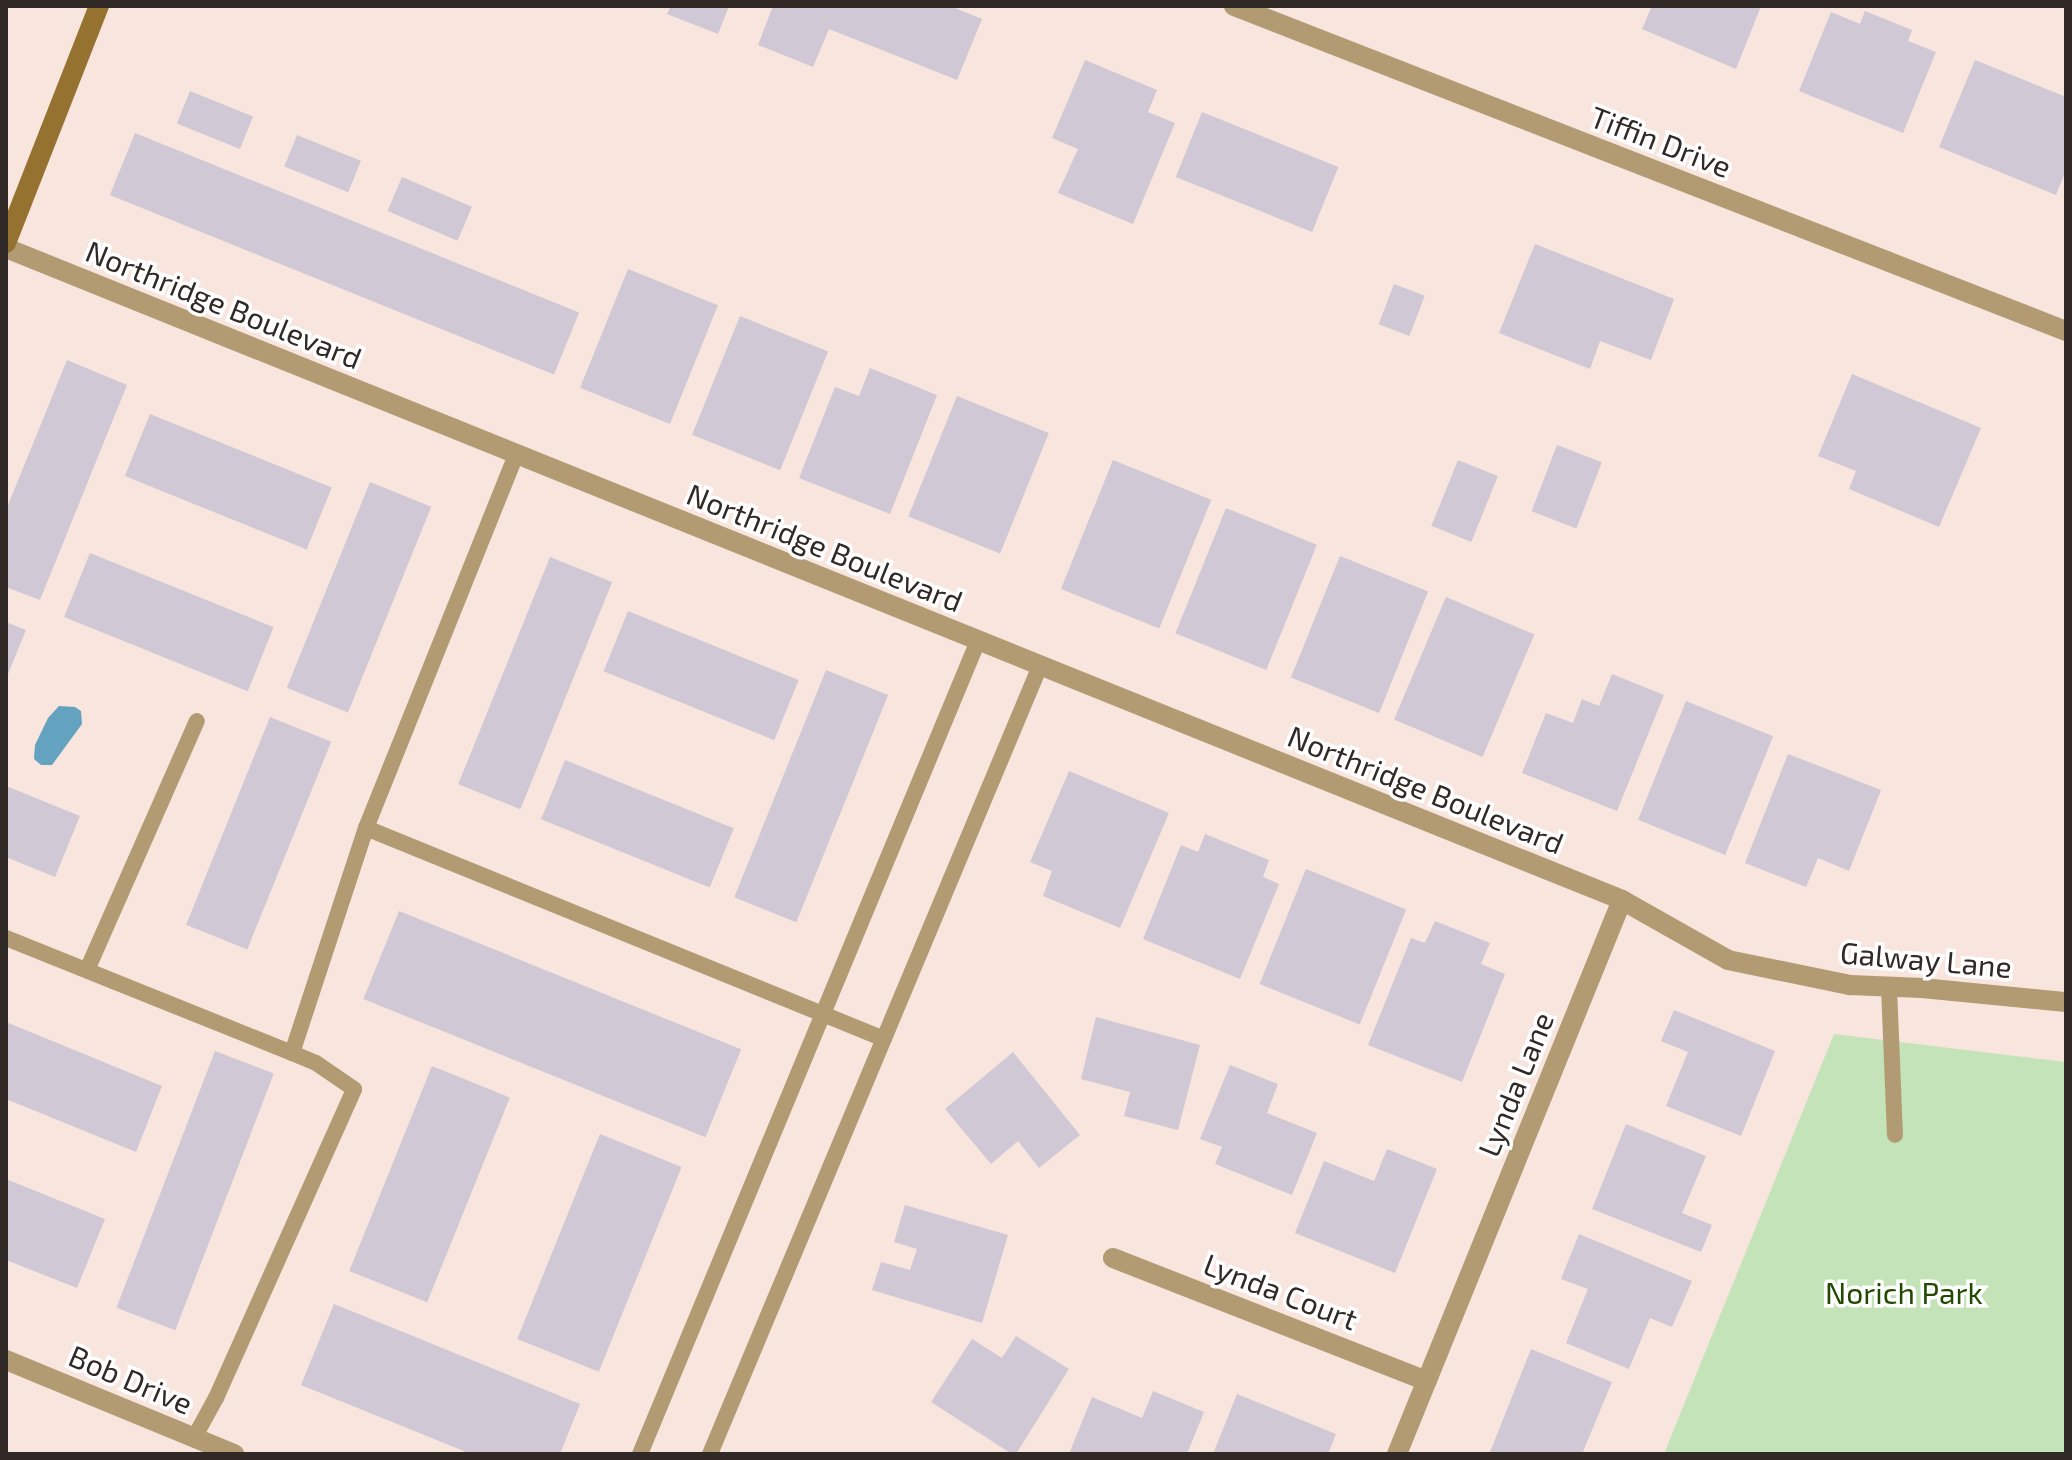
<!DOCTYPE html>
<html>
<head>
<meta charset="utf-8">
<style>
  body { margin:0 }
  #map { position:relative; width:2072px; height:1460px; overflow:hidden; background:#f7e5de; font-family:"Exo 2",sans-serif }
  div>[style] { position:absolute }
  .green>* { inset:0; background:#c5e3b8 }
  .water>* { inset:0; background:#63a3bf }
  .building>* { inset:0; background:#d1c8d6; transform-origin:0 0 }
  .lane>* { height:16px; margin:-8px; padding:0 8px; transform-origin:8px; border-radius:8px; background:#b29a72 }
  .street>* { height:20px; margin:-10px; padding:0 10px; transform-origin:10px; border-radius:10px; background:#b29a72 }
  .secondary>* { height:20px; margin:-10px; padding:0 10px; transform-origin:10px; border-radius:10px; background:#967231 }
  span { translate:-50% -50%; white-space:nowrap; text-align:center; line-height:1.15; -webkit-text-stroke:7px #fff; paint-order:stroke }
  .street-label { font-size:30px; color:#302926 }
  .park-label { font-size:30px; color:#214b02 }
  .frame { position:absolute; inset:0; border:8px solid #302926; pointer-events:none }
</style>
</head>
<body>
<div id="map">
  <div class="green">
    <i style="clip-path:polygon(1834px 1034px,2066px 1062px,2066px 1454px,1664px 1454px)"></i>
  </div>
  <div class="water">
    <i style="clip-path:polygon(59px 706px,75px 707px,81px 711px,82px 724px,52px 765px,41px 765px,34px 759px,35px 745px,48px 718px)"></i>
  </div>
  <div class="building">
    <i style="clip-path:polygon(671px 6px,729px 6px,718px 34px,667px 14px)"></i>
    <i style="clip-path:polygon(773px 6px,950px 6px,982px 19px,957px 80px,829px 29px,813px 67px,758px 45px)"></i>
    <i style="clip-path:polygon(1652px 6px,1761px 6px,1736px 69px,1642px 29px)"></i>
    <i style="clip-path:polygon(1865px 11px,1912px 30px,1908px 41px,1936px 52px,1903px 133px,1799px 91px,1831px 12px,1860px 24px)"></i>
    <i style="clip-path:polygon(1085px 60px,1157px 90px,1148px 112px,1175px 123px,1133px 224px,1058px 193px,1078px 149px,1052px 138px)"></i>
    <i style="clip-path:polygon(1975px 60px,2066px 97px,2066px 170px,2056px 195px,1939px 147px)"></i>
    <i style="left:190px;top:91px;width:68px;height:35px;rotate:22deg"></i>
    <i style="left:1202px;top:112px;width:147px;height:70px;rotate:22deg"></i>
    <i style="left:135px;top:133px;width:479px;height:67px;rotate:22deg"></i>
    <i style="left:297px;top:135px;width:69px;height:34px;rotate:22deg"></i>
    <i style="left:402px;top:177px;width:76px;height:37px;rotate:23deg"></i>
    <i style="clip-path:polygon(1535px 244px,1674px 299px,1651px 360px,1600px 341px,1590px 369px,1499px 333px)"></i>
    <i style="left:628px;top:269px;width:97px;height:128px;rotate:22deg"></i>
    <i style="left:1394px;top:284px;width:33px;height:43px;rotate:21deg"></i>
    <i style="left:740px;top:316px;width:95px;height:128px;rotate:22deg"></i>
    <i style="clip-path:polygon(67px 360px,127px 385px,40px 600px,6px 587px,6px 510px)"></i>
    <i style="clip-path:polygon(870px 368px,937px 395px,890px 514px,799px 478px,835px 387px,859px 396px)"></i>
    <i style="clip-path:polygon(1852px 374px,1981px 428px,1939px 527px,1849px 489px,1856px 471px,1818px 456px)"></i>
    <i style="left:957px;top:396px;width:99px;height:130px;rotate:22deg"></i>
    <i style="left:150px;top:414px;width:196px;height:67px;rotate:22deg"></i>
    <i style="left:1557px;top:445px;width:48px;height:71px;rotate:21deg"></i>
    <i style="left:1113px;top:460px;width:106px;height:139px;rotate:22deg"></i>
    <i style="left:1458px;top:460px;width:43px;height:71px;rotate:22deg"></i>
    <i style="left:370px;top:482px;width:66px;height:222px;rotate:22deg"></i>
    <i style="left:1226px;top:508px;width:98px;height:135px;rotate:22deg"></i>
    <i style="left:90px;top:553px;width:198px;height:69px;rotate:22deg"></i>
    <i style="left:1340px;top:556px;width:95px;height:131px;rotate:22deg"></i>
    <i style="left:550px;top:557px;width:67px;height:245px;rotate:22deg"></i>
    <i style="left:1446px;top:597px;width:96px;height:133px;rotate:23deg"></i>
    <i style="left:628px;top:611px;width:184px;height:65px;rotate:22deg"></i>
    <i style="clip-path:polygon(6px 622px,26px 630px,6px 679px)"></i>
    <i style="left:826px;top:670px;width:67px;height:245px;rotate:22deg"></i>
    <i style="clip-path:polygon(1612px 674px,1664px 695px,1617px 811px,1522px 773px,1546px 713px,1573px 723px,1582px 699px,1599px 706px)"></i>
    <i style="left:1686px;top:701px;width:94px;height:128px;rotate:22deg"></i>
    <i style="left:270px;top:717px;width:66px;height:224px;rotate:22deg"></i>
    <i style="clip-path:polygon(1788px 754px,1881px 790px,1849px 871px,1818px 858px,1806px 887px,1745px 863px)"></i>
    <i style="left:565px;top:760px;width:182px;height:64px;rotate:22deg"></i>
    <i style="clip-path:polygon(1069px 771px,1169px 813px,1120px 928px,1043px 896px,1052px 871px,1030px 862px)"></i>
    <i style="clip-path:polygon(6px 786px,80px 816px,55px 877px,6px 857px)"></i>
    <i style="clip-path:polygon(1205px 834px,1269px 860px,1263px 877px,1279px 884px,1240px 979px,1143px 939px,1181px 845px,1198px 852px)"></i>
    <i style="left:1306px;top:869px;width:108px;height:124px;rotate:22deg"></i>
    <i style="left:399px;top:911px;width:369px;height:95px;rotate:22deg"></i>
    <i style="clip-path:polygon(1435px 921px,1490px 943px,1481px 964px,1505px 974px,1462px 1082px,1368px 1045px,1411px 938px,1425px 943px)"></i>
    <i style="clip-path:polygon(1674px 1010px,1775px 1051px,1741px 1136px,1666px 1106px,1688px 1052px,1661px 1041px)"></i>
    <i style="clip-path:polygon(1096px 1017px,1200px 1045px,1178px 1130px,1124px 1116px,1130px 1092px,1081px 1079px)"></i>
    <i style="clip-path:polygon(6px 1022px,162px 1086px,136px 1152px,6px 1099px)"></i>
    <i style="left:215px;top:1051px;width:63px;height:275px;rotate:21deg"></i>
    <i style="clip-path:polygon(1013px 1052px,1080px 1135px,1039px 1168px,1018px 1141px,991px 1164px,945px 1109px)"></i>
    <i style="clip-path:polygon(1230px 1065px,1278px 1084px,1267px 1113px,1317px 1133px,1292px 1195px,1215px 1164px,1222px 1147px,1200px 1139px)"></i>
    <i style="left:432px;top:1066px;width:84px;height:221px;rotate:22deg"></i>
    <i style="clip-path:polygon(1626px 1124px,1706px 1156px,1682px 1213px,1712px 1225px,1701px 1252px,1592px 1209px)"></i>
    <i style="left:600px;top:1134px;width:88px;height:221px;rotate:22deg"></i>
    <i style="clip-path:polygon(1387px 1149px,1437px 1169px,1395px 1273px,1295px 1233px,1324px 1161px,1374px 1181px)"></i>
    <i style="clip-path:polygon(6px 1179px,105px 1219px,77px 1288px,6px 1260px)"></i>
    <i style="clip-path:polygon(905px 1205px,1008px 1235px,982px 1323px,872px 1290px,881px 1262px,910px 1270px,917px 1249px,894px 1242px)"></i>
    <i style="clip-path:polygon(1579px 1234px,1692px 1281px,1672px 1327px,1650px 1318px,1629px 1369px,1566px 1343px,1588px 1289px,1561px 1279px)"></i>
    <i style="clip-path:polygon(334px 1304px,580px 1404px,560px 1454px,471px 1454px,301px 1385px)"></i>
    <i style="clip-path:polygon(1016px 1336px,1069px 1369px,1016px 1454px,1012px 1454px,931px 1402px,972px 1339px,1002px 1358px)"></i>
    <i style="clip-path:polygon(1531px 1349px,1612px 1382px,1582px 1454px,1490px 1452px)"></i>
    <i style="clip-path:polygon(1153px 1391px,1204px 1412px,1187px 1454px,1069px 1454px,1092px 1397px,1142px 1418px)"></i>
    <i style="clip-path:polygon(1237px 1394px,1336px 1434px,1328px 1454px,1213px 1454px)"></i>
  </div>
  <div class="lane">
    <i style="left:366px;top:828px;width:559px;rotate:22.16deg"></i>
    <i style="left:6px;top:938px;width:308px;rotate:21.9deg"></i>
    <i style="left:292px;top:1053px;width:237px;rotate:-71.8deg"></i>
    <i style="left:366px;top:828px;width:402px;rotate:-68.1deg"></i>
    <i style="left:87px;top:970px;width:272px;rotate:-66.2deg"></i>
    <i style="left:1889px;top:987px;width:148px;rotate:87.7deg"></i>
    <i style="left:194px;top:1438px;width:46px;rotate:-61.2deg"></i>
    <i style="left:216px;top:1398px;width:338px;rotate:-65.9deg"></i>
    <i style="left:354px;top:1089px;width:46px;rotate:-145.6deg"></i>
    <i style="left:316px;top:1063px;width:26px;rotate:-157deg"></i>
    <i style="left:640px;top:1454px;width:880px;rotate:-67.43deg"></i>
    <i style="left:710px;top:1454px;width:854px;rotate:-67.28deg"></i>
  </div>
  <div class="street">
    <i style="left:1234px;top:6px;width:893px;rotate:21.34deg"></i>
    <i style="left:6px;top:248px;width:1743px;rotate:21.97deg"></i>
    <i style="left:1622px;top:900px;width:122px;rotate:29.5deg"></i>
    <i style="left:1728px;top:960px;width:125px;rotate:11.6deg"></i>
    <i style="left:1850px;top:985px;width:72px;rotate:2.4deg"></i>
    <i style="left:1922px;top:988px;width:145px;rotate:5.6deg"></i>
    <i style="left:1113px;top:1258px;width:337px;rotate:21.4deg"></i>
    <i style="left:6px;top:1360px;width:247px;rotate:22.4deg"></i>
    <i style="left:1397px;top:1454px;width:598px;rotate:-67.9deg"></i>
  </div>
  <div class="secondary">
    <i style="left:6px;top:243px;width:255px;rotate:-68.6deg"></i>
  </div>
  <div class="street-label">
    <span style="left:1661px;top:141px;rotate:21deg">Tiffin Drive</span>
    <span style="left:224px;top:304px;rotate:22deg">Northridge Boulevard</span>
    <span style="left:825px;top:547px;rotate:22deg">Northridge Boulevard</span>
    <span style="left:1426px;top:789px;rotate:22deg">Northridge Boulevard</span>
    <span style="left:1926px;top:959px;rotate:5deg">Galway Lane</span>
    <span style="left:1515px;top:1084px;rotate:-68deg">Lynda Lane</span>
    <span style="left:1281px;top:1291px;rotate:21deg">Lynda Court</span>
    <span style="left:131px;top:1379px;rotate:23deg">Bob Drive</span>
  </div>
  <div class="park-label">
    <span style="left:1904px;top:1292px">Norich Park</span>
  </div>
  <div class="frame"></div>
</div>
</body>
</html>
